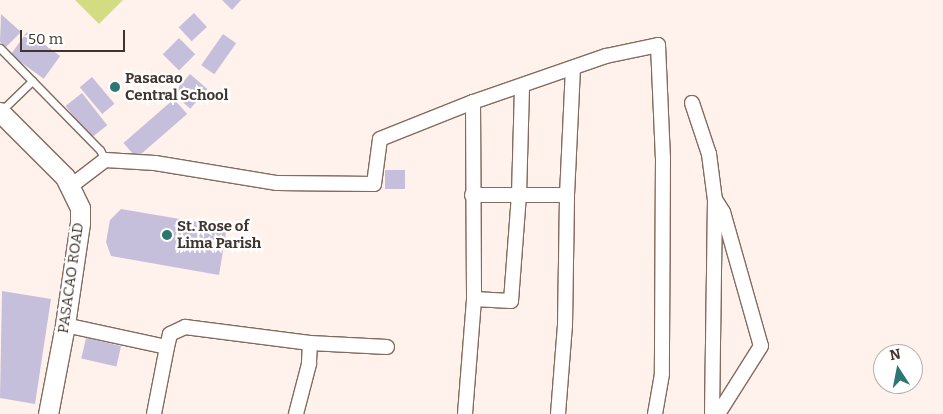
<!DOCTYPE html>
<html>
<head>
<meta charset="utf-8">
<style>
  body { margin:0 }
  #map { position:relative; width:943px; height:414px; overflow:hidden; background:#fff2ec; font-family:Bitter,serif }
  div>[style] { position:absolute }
  .green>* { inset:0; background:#d3dc83 }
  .building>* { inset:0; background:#c6bfdb; transform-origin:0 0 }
  .roads { filter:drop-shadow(1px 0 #856a5e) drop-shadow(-1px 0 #856a5e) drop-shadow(0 1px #856a5e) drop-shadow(0 -1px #856a5e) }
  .service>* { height:7px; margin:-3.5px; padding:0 3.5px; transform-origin:3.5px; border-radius:3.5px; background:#fff }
  .minor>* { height:14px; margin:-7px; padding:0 7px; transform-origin:7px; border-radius:7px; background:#fff }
  .secondary>* { height:19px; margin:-9.5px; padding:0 9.5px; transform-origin:9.5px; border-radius:9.5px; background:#fff }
  .dots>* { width:14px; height:14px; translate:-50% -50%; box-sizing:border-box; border:2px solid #fff; border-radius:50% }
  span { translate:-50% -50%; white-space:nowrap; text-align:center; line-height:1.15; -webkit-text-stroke:4.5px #fff; paint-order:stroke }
  .poi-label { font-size:15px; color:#40342f; font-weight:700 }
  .left { translate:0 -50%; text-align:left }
  .street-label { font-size:15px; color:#40342f }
  .north { position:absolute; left:873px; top:344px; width:50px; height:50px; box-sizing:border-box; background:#fff; border:1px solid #b3aeac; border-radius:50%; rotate:349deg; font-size:14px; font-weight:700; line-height:20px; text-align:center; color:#40342f }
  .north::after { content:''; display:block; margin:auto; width:18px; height:22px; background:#2c7674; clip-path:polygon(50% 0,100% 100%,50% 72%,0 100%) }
  .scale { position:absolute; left:20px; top:30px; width:105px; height:22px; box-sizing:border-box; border:2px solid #40342f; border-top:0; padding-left:6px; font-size:15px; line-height:18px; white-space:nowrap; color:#40342f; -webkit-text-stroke:4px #fff; paint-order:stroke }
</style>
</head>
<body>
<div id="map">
  <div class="green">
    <i style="clip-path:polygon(75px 0,123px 0,99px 24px)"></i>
  </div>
  <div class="building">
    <i style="clip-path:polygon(222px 0,241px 0,232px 10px)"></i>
    <i style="left:194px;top:13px;width:19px;height:21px;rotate:47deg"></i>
    <i style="clip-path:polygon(1px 14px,21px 32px,6px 47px,0 42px)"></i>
    <i style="left:27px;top:32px;width:41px;height:28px;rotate:36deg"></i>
    <i style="left:223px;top:34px;width:16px;height:38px;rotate:35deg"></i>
    <i style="left:179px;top:38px;width:23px;height:23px;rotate:45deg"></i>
    <i style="left:190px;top:74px;width:23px;height:26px;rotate:41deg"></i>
    <i style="left:92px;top:77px;width:35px;height:16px;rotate:50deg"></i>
    <i style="left:82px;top:93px;width:41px;height:21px;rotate:52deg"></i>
    <i style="left:174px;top:99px;width:20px;height:67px;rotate:49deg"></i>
    <i style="left:385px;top:170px;width:20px;height:19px"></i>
    <i style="clip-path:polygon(121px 209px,227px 227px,219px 275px,111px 256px,106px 242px,110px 220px)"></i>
    <i style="clip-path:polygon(2px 291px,51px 299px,35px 404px,0 398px)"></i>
    <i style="left:86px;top:338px;width:36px;height:21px;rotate:13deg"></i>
  </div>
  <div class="roads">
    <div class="service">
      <i style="left:0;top:48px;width:143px;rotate:45.6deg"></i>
      <i style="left:100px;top:150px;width:11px;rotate:63deg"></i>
      <i style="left:0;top:112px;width:45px;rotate:-44.1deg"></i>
    </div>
    <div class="minor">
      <i style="left:473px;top:102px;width:197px;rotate:89.7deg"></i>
      <i style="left:474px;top:299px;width:37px;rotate:3deg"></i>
      <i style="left:511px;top:301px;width:106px;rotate:-85.7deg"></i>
      <i style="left:519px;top:195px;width:109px;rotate:-88.4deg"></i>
      <i style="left:692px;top:103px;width:54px;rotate:71.6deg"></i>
      <i style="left:709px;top:154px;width:46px;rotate:82.6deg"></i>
      <i style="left:715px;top:200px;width:214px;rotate:90.8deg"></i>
      <i style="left:71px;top:186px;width:43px;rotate:-37.4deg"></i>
      <i style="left:105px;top:160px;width:50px;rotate:3.4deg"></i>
      <i style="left:155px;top:163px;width:124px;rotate:9.3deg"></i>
      <i style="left:277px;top:183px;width:97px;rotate:0.6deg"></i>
      <i style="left:374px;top:184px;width:45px;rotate:-82.4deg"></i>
      <i style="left:380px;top:139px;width:100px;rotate:-21.7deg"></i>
      <i style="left:473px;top:102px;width:141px;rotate:-19.1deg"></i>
      <i style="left:606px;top:56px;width:53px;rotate:-11.9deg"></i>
      <i style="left:658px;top:45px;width:113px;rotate:87.5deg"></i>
      <i style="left:663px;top:158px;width:216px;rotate:90.3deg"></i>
      <i style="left:662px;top:374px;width:41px;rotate:99.9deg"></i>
      <i style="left:472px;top:195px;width:95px"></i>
      <i style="left:567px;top:195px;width:127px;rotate:-87.3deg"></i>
      <i style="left:716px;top:201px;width:13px;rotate:58deg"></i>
      <i style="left:723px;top:212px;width:139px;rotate:74.2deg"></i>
      <i style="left:761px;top:346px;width:80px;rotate:122.3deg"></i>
      <i style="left:65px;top:325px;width:104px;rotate:12.2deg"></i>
      <i style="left:167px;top:347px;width:68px;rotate:101deg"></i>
      <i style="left:310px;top:343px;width:77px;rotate:3deg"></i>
      <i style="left:167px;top:347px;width:13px;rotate:-77deg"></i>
      <i style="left:170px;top:334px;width:17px;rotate:-25deg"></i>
      <i style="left:185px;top:327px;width:126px;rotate:7.3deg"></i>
      <i style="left:310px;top:343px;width:21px;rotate:93deg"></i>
      <i style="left:309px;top:364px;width:52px;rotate:104.6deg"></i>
      <i style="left:465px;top:414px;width:115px;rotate:-85.5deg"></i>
      <i style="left:558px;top:414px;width:89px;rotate:-85.5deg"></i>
      <i style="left:565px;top:325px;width:130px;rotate:-89.1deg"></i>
    </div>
    <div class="secondary">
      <i style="left:0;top:112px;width:92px;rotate:45deg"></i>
      <i style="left:65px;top:177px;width:34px;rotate:64deg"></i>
      <i style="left:80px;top:208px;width:15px;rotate:90deg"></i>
      <i style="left:80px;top:223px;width:103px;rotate:98.4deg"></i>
      <i style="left:65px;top:325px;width:91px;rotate:100.8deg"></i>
    </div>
  </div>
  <div class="dots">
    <i style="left:115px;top:87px;background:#2c7674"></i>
    <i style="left:167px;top:235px;background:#2c7674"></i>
  </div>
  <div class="poi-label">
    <span class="left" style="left:125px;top:87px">Pasacao<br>Central School</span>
    <span class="left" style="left:177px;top:235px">St. Rose of<br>Lima Parish</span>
  </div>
  <div class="street-label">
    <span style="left:71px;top:278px;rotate:-82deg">PASACAO ROAD</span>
  </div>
  <div class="north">N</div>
  <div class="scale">50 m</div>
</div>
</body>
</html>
